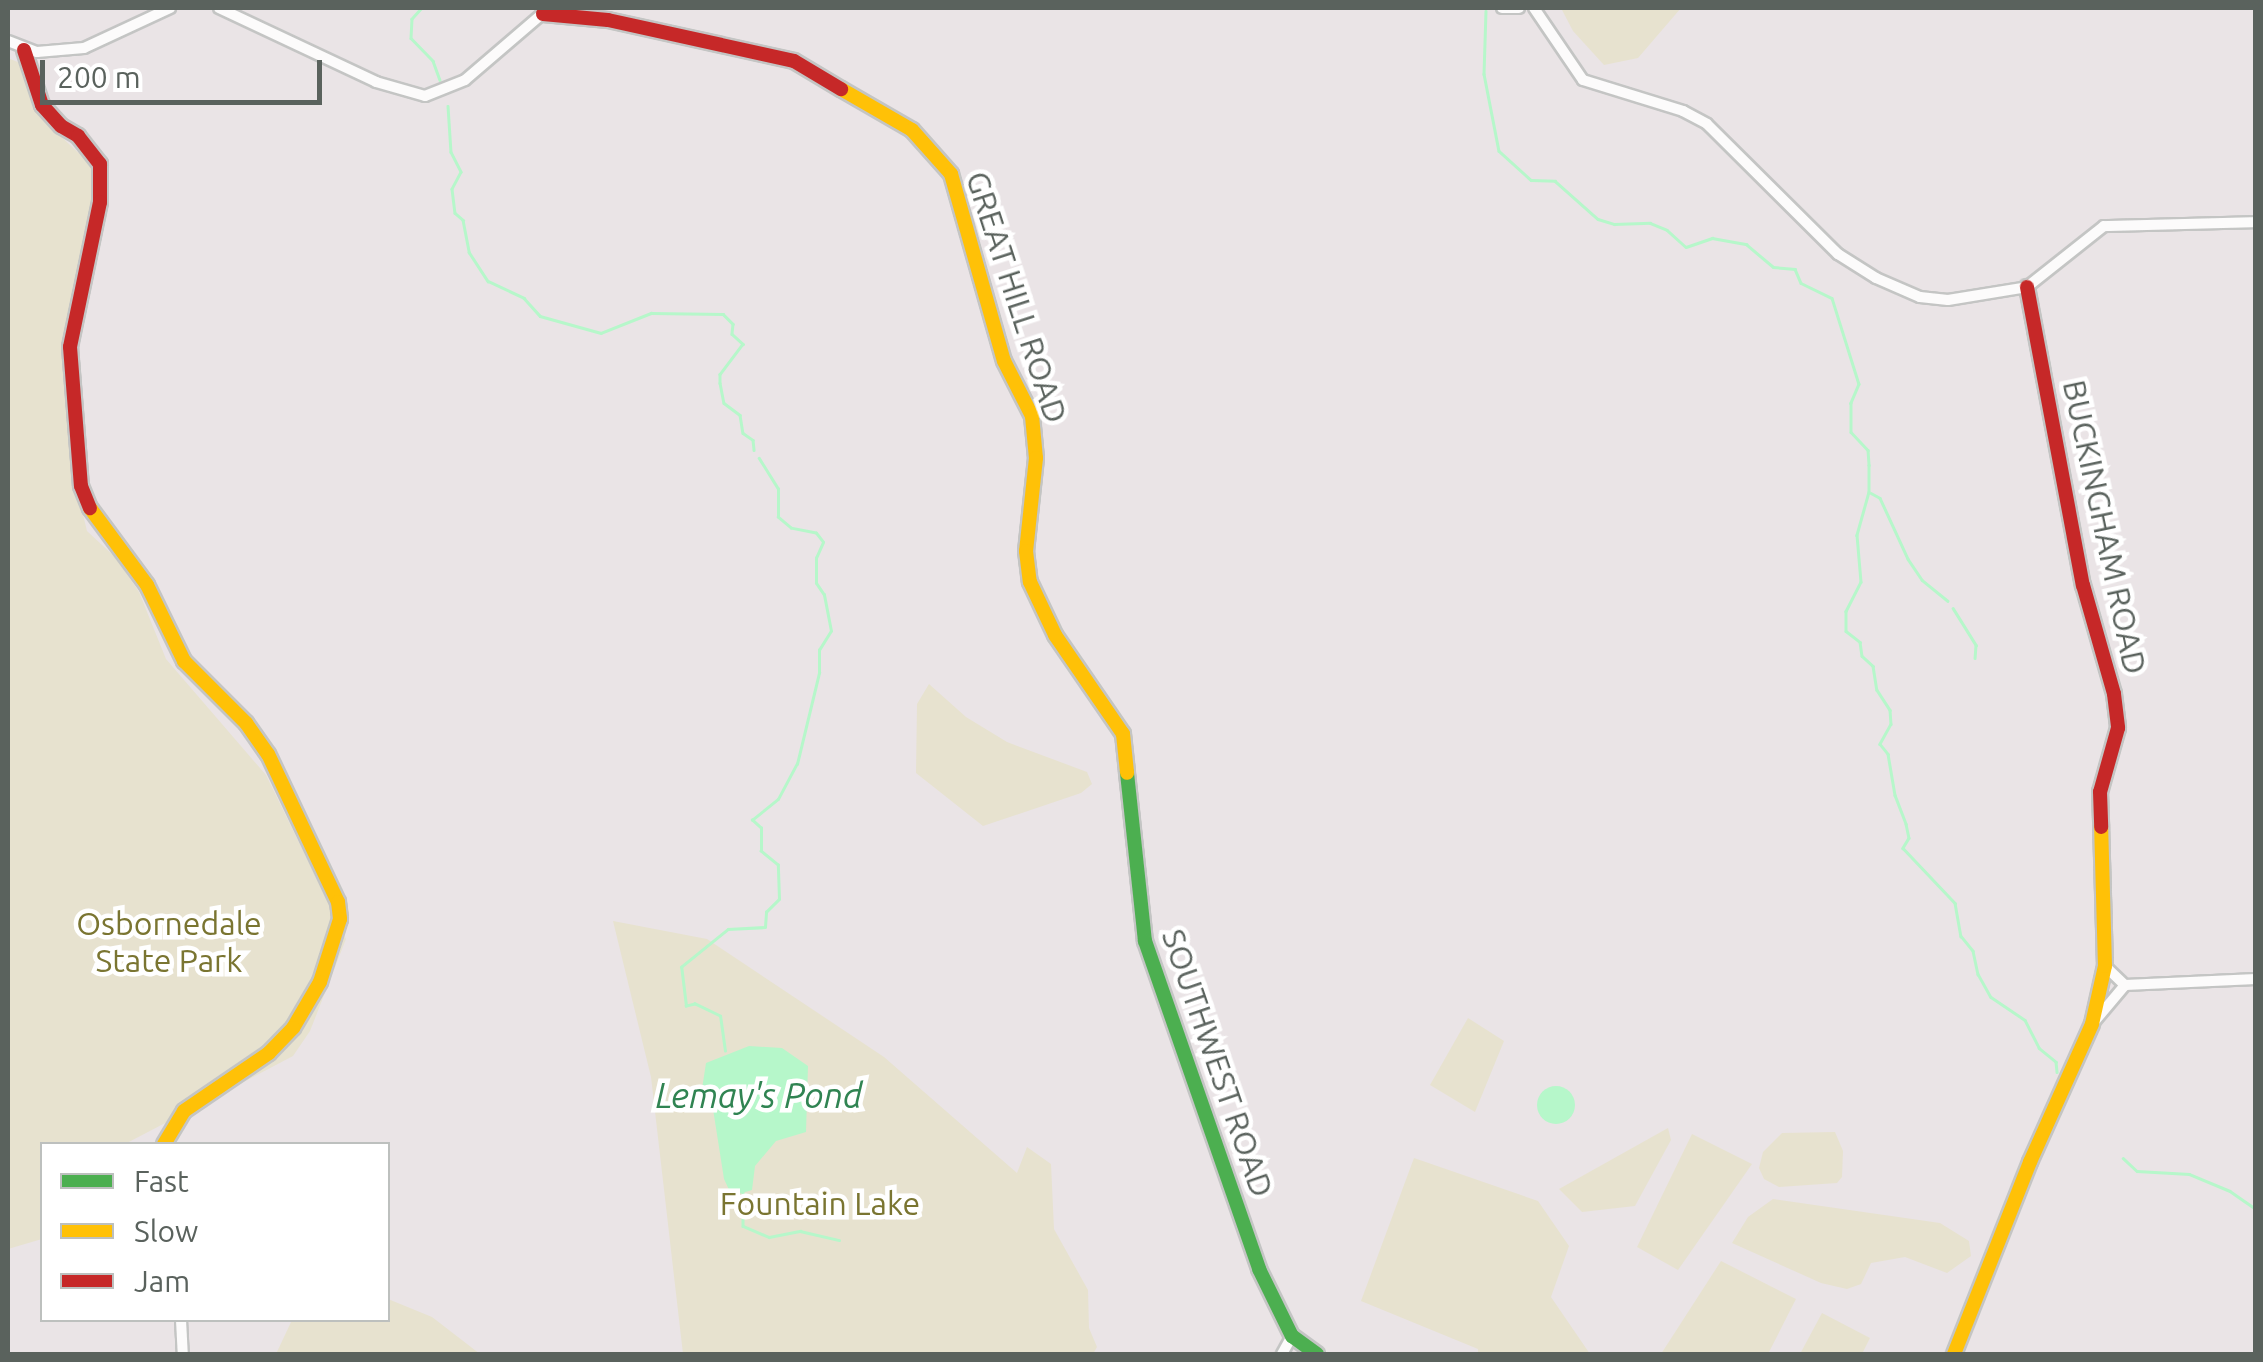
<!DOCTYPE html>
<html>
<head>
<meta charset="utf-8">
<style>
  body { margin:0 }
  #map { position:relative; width:2263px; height:1362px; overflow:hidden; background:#eae4e6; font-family:Ubuntu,sans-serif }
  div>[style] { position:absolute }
  .green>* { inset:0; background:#e7e2cf }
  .water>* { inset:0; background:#b6f7ca }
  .round { border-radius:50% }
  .stream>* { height:2.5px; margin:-1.25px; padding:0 1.25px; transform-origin:1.25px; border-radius:1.25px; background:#b6f7ca }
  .roads { filter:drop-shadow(2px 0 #c4c5c4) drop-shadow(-2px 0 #c4c5c4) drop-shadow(0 2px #c4c5c4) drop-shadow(0 -2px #c4c5c4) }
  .street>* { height:10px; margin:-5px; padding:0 5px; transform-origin:5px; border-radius:5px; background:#fcfbfb }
  .fast>* { height:14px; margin:-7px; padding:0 7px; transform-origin:7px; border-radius:7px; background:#4caf50 }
  .slow>* { height:14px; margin:-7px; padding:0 7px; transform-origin:7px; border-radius:7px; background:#ffc107 }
  .jam>* { height:14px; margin:-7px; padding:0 7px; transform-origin:7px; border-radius:7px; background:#c62828 }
  span { translate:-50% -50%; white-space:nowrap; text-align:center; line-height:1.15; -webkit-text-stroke:9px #fff; paint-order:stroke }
  .street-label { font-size:32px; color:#5a625d }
  .park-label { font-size:32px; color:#7a7531 }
  .water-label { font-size:35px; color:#308452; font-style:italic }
  .frame { position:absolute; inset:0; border:10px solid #5a625d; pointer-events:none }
  .legend { position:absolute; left:40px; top:1142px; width:350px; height:180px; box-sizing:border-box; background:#fff; border:2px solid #bdc0be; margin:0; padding:12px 18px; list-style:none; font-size:30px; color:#5a625d }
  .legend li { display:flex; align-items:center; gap:20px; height:50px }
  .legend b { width:50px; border:2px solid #bdc0be }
  .scale { position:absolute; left:40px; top:60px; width:282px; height:45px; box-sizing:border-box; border:5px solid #5a625d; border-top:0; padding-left:12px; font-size:30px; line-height:35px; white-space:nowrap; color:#5a625d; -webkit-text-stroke:8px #fff; paint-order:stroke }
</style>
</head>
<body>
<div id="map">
  <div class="green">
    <i style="clip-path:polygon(1561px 8px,1681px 8px,1638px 58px,1604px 65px,1573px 31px)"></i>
    <i style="clip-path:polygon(8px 58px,27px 66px,36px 99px,51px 127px,106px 179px,107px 214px,71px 362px,78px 494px,87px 531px,116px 558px,139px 592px,166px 659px,266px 775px,346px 939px,310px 1031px,293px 1056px,125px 1144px,42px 1144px,42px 1239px,8px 1249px)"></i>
    <i style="clip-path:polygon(929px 684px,966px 717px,1007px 742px,1087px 772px,1092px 784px,1081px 793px,983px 826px,916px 773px,917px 704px)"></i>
    <i style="clip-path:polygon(613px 921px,707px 939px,884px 1057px,1017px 1173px,1027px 1147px,1051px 1164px,1054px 1229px,1088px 1290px,1089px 1328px,1097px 1347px,1093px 1354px,683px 1354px,651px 1077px)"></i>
    <i style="clip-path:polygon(1468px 1018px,1504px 1041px,1475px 1112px,1430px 1085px)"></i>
    <i style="clip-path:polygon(1668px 1128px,1671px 1140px,1635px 1206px,1582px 1212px,1559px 1189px)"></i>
    <i style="clip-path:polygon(1835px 1132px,1843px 1151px,1842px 1177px,1837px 1183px,1779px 1187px,1764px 1179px,1759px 1168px,1763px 1152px,1782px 1133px)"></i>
    <i style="clip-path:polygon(1692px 1134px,1752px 1164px,1678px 1270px,1637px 1247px)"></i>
    <i style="clip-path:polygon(1414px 1158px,1538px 1201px,1569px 1246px,1551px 1297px,1590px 1354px,1478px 1354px,1478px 1349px,1361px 1301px)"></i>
    <i style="clip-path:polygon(1773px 1199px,1940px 1223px,1969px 1241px,1971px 1256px,1947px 1273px,1905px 1257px,1871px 1263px,1861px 1284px,1847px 1289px,1821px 1283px,1732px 1243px,1748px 1217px)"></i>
    <i style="clip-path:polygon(1721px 1261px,1796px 1299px,1768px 1354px,1661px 1354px)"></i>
    <i style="clip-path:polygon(388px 1299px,432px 1317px,480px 1354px,276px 1354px,292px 1320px,388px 1320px)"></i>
    <i style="clip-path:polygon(1822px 1313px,1870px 1338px,1862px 1354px,1800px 1354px)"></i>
  </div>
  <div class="water">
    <i style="clip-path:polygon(749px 1046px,782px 1048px,808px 1066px,806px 1132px,776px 1141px,755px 1166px,752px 1190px,732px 1196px,724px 1179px,713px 1109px,702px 1089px,706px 1063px)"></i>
    <i class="round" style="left:1537px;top:1086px;width:38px;height:38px"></i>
  </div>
  <div class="stream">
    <i style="left:422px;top:8px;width:15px;rotate:132deg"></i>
    <i style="left:412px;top:19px;width:19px;rotate:93deg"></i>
    <i style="left:411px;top:38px;width:32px;rotate:46deg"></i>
    <i style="left:433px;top:61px;width:20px;rotate:70deg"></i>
    <i style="left:1486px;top:11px;width:63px;rotate:91.8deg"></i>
    <i style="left:1484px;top:74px;width:78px;rotate:79deg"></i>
    <i style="left:1499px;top:151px;width:43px;rotate:42.2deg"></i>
    <i style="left:1531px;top:180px;width:24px;rotate:2deg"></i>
    <i style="left:1555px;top:181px;width:57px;rotate:41.5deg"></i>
    <i style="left:1598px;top:219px;width:17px;rotate:17deg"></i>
    <i style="left:1614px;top:224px;width:36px;rotate:-2deg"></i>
    <i style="left:1650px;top:223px;width:18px;rotate:22deg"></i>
    <i style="left:1667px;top:230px;width:25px;rotate:42deg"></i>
    <i style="left:1686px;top:247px;width:28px;rotate:-19deg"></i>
    <i style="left:1712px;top:238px;width:35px;rotate:10deg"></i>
    <i style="left:1746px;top:244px;width:35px;rotate:40deg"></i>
    <i style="left:1773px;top:267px;width:22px;rotate:5deg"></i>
    <i style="left:1795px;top:269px;width:15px;rotate:67deg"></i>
    <i style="left:1801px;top:283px;width:34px;rotate:26deg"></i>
    <i style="left:1832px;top:298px;width:90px;rotate:72.6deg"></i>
    <i style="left:1859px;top:384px;width:21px;rotate:113deg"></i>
    <i style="left:1851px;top:403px;width:29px;rotate:90deg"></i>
    <i style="left:1851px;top:432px;width:25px;rotate:47deg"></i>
    <i style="left:1868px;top:450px;width:15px;rotate:86deg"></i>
    <i style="left:1869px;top:465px;width:27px;rotate:90deg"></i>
    <i style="left:1869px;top:492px;width:45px;rotate:105.6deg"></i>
    <i style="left:1857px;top:535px;width:47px;rotate:85.1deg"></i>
    <i style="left:1861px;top:582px;width:33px;rotate:117deg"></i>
    <i style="left:1846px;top:611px;width:20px;rotate:90deg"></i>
    <i style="left:1846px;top:631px;width:18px;rotate:38deg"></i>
    <i style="left:1860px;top:642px;width:14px;rotate:82deg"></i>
    <i style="left:1862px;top:656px;width:15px;rotate:42deg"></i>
    <i style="left:1873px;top:666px;width:24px;rotate:81deg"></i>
    <i style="left:1877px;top:690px;width:24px;rotate:57deg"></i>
    <i style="left:1890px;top:710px;width:14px;rotate:86deg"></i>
    <i style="left:1891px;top:724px;width:23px;rotate:119deg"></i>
    <i style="left:1880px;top:744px;width:13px;rotate:51deg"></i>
    <i style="left:1888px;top:754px;width:42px;rotate:80.3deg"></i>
    <i style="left:1895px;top:795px;width:31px;rotate:69deg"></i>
    <i style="left:1906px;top:824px;width:14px;rotate:78deg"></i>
    <i style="left:1909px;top:838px;width:12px;rotate:121deg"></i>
    <i style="left:1903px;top:848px;width:76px;rotate:46.6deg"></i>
    <i style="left:1955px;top:903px;width:34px;rotate:80deg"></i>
    <i style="left:1961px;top:936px;width:19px;rotate:51deg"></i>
    <i style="left:1973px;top:951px;width:24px;rotate:78deg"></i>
    <i style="left:1978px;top:974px;width:26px;rotate:61deg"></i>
    <i style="left:1991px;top:997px;width:41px;rotate:34.1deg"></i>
    <i style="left:2025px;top:1020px;width:31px;rotate:63deg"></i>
    <i style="left:2039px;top:1048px;width:22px;rotate:39deg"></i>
    <i style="left:2056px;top:1062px;width:10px;rotate:84deg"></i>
    <i style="left:448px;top:106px;width:46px;rotate:86.3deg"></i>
    <i style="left:451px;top:152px;width:22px;rotate:63deg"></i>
    <i style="left:461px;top:172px;width:19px;rotate:118deg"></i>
    <i style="left:452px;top:189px;width:24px;rotate:83deg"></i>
    <i style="left:455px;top:213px;width:11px;rotate:41deg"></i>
    <i style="left:463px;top:220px;width:33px;rotate:79deg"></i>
    <i style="left:469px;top:252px;width:35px;rotate:57deg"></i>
    <i style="left:488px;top:281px;width:40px;rotate:25deg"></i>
    <i style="left:524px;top:298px;width:24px;rotate:48deg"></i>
    <i style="left:540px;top:316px;width:63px;rotate:15.6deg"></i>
    <i style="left:601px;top:333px;width:54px;rotate:-21.8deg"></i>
    <i style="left:651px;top:313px;width:72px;rotate:0.8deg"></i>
    <i style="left:723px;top:314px;width:14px;rotate:45deg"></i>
    <i style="left:733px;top:324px;width:10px;rotate:96deg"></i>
    <i style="left:732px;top:334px;width:15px;rotate:42deg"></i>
    <i style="left:743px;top:344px;width:38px;rotate:127deg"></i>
    <i style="left:720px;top:374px;width:9px;rotate:90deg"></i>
    <i style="left:720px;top:383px;width:20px;rotate:79deg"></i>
    <i style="left:724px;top:403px;width:20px;rotate:37deg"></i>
    <i style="left:740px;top:415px;width:18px;rotate:81deg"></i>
    <i style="left:743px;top:433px;width:12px;rotate:35deg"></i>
    <i style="left:753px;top:440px;width:10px;rotate:84deg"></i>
    <i style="left:1871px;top:493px;width:10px;rotate:29deg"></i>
    <i style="left:1880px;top:498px;width:67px;rotate:65.3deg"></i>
    <i style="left:1908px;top:559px;width:25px;rotate:56deg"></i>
    <i style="left:1922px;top:580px;width:33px;rotate:39deg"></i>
    <i style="left:1953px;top:608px;width:44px;rotate:58.1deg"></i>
    <i style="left:1976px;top:645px;width:13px;rotate:94deg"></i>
    <i style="left:725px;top:1051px;width:35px;rotate:-98deg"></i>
    <i style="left:720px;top:1016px;width:28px;rotate:-154deg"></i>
    <i style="left:695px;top:1004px;width:9px;rotate:167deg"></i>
    <i style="left:686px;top:1006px;width:39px;rotate:-97deg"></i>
    <i style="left:681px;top:967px;width:60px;rotate:-39deg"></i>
    <i style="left:728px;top:929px;width:37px;rotate:-3deg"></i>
    <i style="left:765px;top:927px;width:15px;rotate:-86deg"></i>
    <i style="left:766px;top:912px;width:18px;rotate:-45deg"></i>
    <i style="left:779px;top:899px;width:34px;rotate:-92deg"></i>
    <i style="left:778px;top:865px;width:22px;rotate:-141deg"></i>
    <i style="left:761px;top:851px;width:23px;rotate:-90deg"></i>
    <i style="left:761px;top:828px;width:12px;rotate:-138deg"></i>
    <i style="left:752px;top:820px;width:33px;rotate:-39deg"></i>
    <i style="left:778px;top:799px;width:40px;rotate:-62deg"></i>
    <i style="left:797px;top:764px;width:94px;rotate:-76.4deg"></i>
    <i style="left:819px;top:673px;width:23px;rotate:-90deg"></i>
    <i style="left:819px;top:650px;width:22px;rotate:-58deg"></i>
    <i style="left:831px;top:631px;width:37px;rotate:-101deg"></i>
    <i style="left:824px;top:595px;width:14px;rotate:-124deg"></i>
    <i style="left:816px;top:583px;width:25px;rotate:-90deg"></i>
    <i style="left:816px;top:558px;width:17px;rotate:-66deg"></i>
    <i style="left:823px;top:542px;width:11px;rotate:-128deg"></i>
    <i style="left:816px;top:533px;width:25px;rotate:-169deg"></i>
    <i style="left:791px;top:528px;width:17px;rotate:-140deg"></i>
    <i style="left:778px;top:517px;width:28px;rotate:-90deg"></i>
    <i style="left:778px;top:489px;width:36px;rotate:-122deg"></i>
    <i style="left:2123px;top:1158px;width:19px;rotate:43deg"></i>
    <i style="left:2137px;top:1171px;width:52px;rotate:3.3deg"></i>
    <i style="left:2189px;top:1174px;width:44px;rotate:22.5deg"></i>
    <i style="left:2230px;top:1191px;width:32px;rotate:35deg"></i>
    <i style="left:743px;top:1191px;width:35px;rotate:90deg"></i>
    <i style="left:743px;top:1226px;width:28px;rotate:23deg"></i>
    <i style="left:769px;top:1237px;width:32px;rotate:-11deg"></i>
    <i style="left:800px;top:1231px;width:40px;rotate:13deg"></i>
  </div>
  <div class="roads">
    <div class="street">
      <i style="left:219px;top:8px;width:174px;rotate:25.2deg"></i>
      <i style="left:376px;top:82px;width:51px;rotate:15.9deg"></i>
      <i style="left:425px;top:96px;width:43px;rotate:-21.8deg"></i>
      <i style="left:465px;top:80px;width:111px;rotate:-40.6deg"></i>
      <i style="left:1502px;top:8px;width:17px"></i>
      <i style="left:1534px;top:8px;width:87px;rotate:55.8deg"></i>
      <i style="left:1583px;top:80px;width:105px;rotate:17.2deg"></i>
      <i style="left:1683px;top:111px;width:27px;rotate:28deg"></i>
      <i style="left:1707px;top:124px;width:185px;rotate:44.8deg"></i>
      <i style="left:1838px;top:254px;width:45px;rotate:32.3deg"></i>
      <i style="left:1876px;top:278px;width:48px;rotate:23.4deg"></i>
      <i style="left:1920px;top:297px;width:28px;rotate:6deg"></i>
      <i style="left:1948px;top:300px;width:80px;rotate:-9.3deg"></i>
      <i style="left:2027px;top:287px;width:98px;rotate:-38.4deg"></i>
      <i style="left:2104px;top:226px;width:152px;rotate:-1.5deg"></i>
      <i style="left:8px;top:41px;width:31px;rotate:21deg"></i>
      <i style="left:37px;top:52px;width:47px;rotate:-4.9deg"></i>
      <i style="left:84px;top:48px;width:95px;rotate:-24.9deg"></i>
      <i style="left:2105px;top:966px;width:28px;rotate:44deg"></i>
      <i style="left:2125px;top:985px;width:131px;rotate:-2.6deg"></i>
      <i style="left:2094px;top:1022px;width:48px;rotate:-50deg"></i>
      <i style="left:181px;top:1320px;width:34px;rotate:87deg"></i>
      <i style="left:1282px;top:1354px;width:21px;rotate:-61deg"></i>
    </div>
    <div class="fast">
      <i style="left:1127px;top:773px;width:169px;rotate:83.9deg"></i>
      <i style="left:1145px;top:941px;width:347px;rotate:70.8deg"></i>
      <i style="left:1259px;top:1269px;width:75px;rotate:63.8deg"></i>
      <i style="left:1292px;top:1336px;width:31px;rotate:36deg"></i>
    </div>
    <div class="slow">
      <i style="left:841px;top:89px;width:82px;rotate:30deg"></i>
      <i style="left:912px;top:130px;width:59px;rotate:48.4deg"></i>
      <i style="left:951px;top:174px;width:194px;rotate:74.2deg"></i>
      <i style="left:1004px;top:361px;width:62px;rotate:63deg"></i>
      <i style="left:1032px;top:416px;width:42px;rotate:84.6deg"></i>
      <i style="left:1036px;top:458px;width:94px;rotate:96.1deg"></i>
      <i style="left:1026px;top:551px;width:31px;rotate:83deg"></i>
      <i style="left:1030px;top:582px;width:59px;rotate:64.7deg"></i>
      <i style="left:1055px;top:635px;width:120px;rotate:55.5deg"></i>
      <i style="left:1123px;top:734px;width:39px;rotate:84deg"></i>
      <i style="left:90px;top:508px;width:96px;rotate:53.5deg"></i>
      <i style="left:147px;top:585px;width:85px;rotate:64deg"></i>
      <i style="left:184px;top:661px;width:88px;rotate:45deg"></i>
      <i style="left:246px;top:723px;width:38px;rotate:55deg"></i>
      <i style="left:268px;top:754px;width:164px;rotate:64.7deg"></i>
      <i style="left:338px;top:902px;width:17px;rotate:83deg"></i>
      <i style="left:340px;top:919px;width:66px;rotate:107.6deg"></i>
      <i style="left:320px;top:982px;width:53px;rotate:120.4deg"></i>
      <i style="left:293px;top:1028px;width:35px;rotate:134deg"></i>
      <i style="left:269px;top:1053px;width:103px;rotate:145.7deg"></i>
      <i style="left:184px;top:1111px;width:39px;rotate:121deg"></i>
      <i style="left:1954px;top:1354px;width:206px;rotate:-68.4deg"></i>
      <i style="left:2030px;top:1162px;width:151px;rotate:-65.8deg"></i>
      <i style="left:2092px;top:1024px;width:59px;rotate:-77.4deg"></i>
      <i style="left:2105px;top:966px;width:139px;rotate:-91.6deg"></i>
    </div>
    <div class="jam">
      <i style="left:543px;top:14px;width:65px;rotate:5.3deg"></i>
      <i style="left:608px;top:20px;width:190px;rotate:12.4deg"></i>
      <i style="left:794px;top:61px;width:55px;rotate:30.8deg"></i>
      <i style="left:24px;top:50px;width:58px;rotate:71.9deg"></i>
      <i style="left:42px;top:105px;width:28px;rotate:48deg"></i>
      <i style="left:61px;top:126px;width:20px;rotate:30deg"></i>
      <i style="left:78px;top:136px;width:36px;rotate:52deg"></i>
      <i style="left:100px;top:164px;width:38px;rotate:90deg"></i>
      <i style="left:100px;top:202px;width:148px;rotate:101.7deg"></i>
      <i style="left:70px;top:347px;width:139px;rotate:85.5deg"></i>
      <i style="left:81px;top:486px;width:24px;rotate:68deg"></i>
      <i style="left:2027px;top:287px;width:303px;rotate:79.4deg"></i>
      <i style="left:2083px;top:585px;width:113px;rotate:74.1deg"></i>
      <i style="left:2114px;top:694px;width:34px;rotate:83deg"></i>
      <i style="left:2118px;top:728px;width:66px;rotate:105.7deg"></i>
      <i style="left:2100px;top:792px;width:35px;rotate:88deg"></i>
    </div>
  </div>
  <div class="street-label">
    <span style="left:1017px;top:297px;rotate:72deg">GREAT HILL ROAD</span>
    <span style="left:2105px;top:527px;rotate:78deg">BUCKINGHAM ROAD</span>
    <span style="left:1218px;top:1063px;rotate:71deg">SOUTHWEST ROAD</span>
  </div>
  <div class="park-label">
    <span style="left:169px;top:942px">Osbornedale<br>State Park</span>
    <span style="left:820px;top:1203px">Fountain Lake</span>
  </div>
  <div class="water-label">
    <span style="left:759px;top:1095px">Lemay's Pond</span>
  </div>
  <div class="frame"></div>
  <ul class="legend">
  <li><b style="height:12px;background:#4caf50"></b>Fast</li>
  <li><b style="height:12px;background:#ffc107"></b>Slow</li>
  <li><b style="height:12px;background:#c62828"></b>Jam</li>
  </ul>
  <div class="scale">200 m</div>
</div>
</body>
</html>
